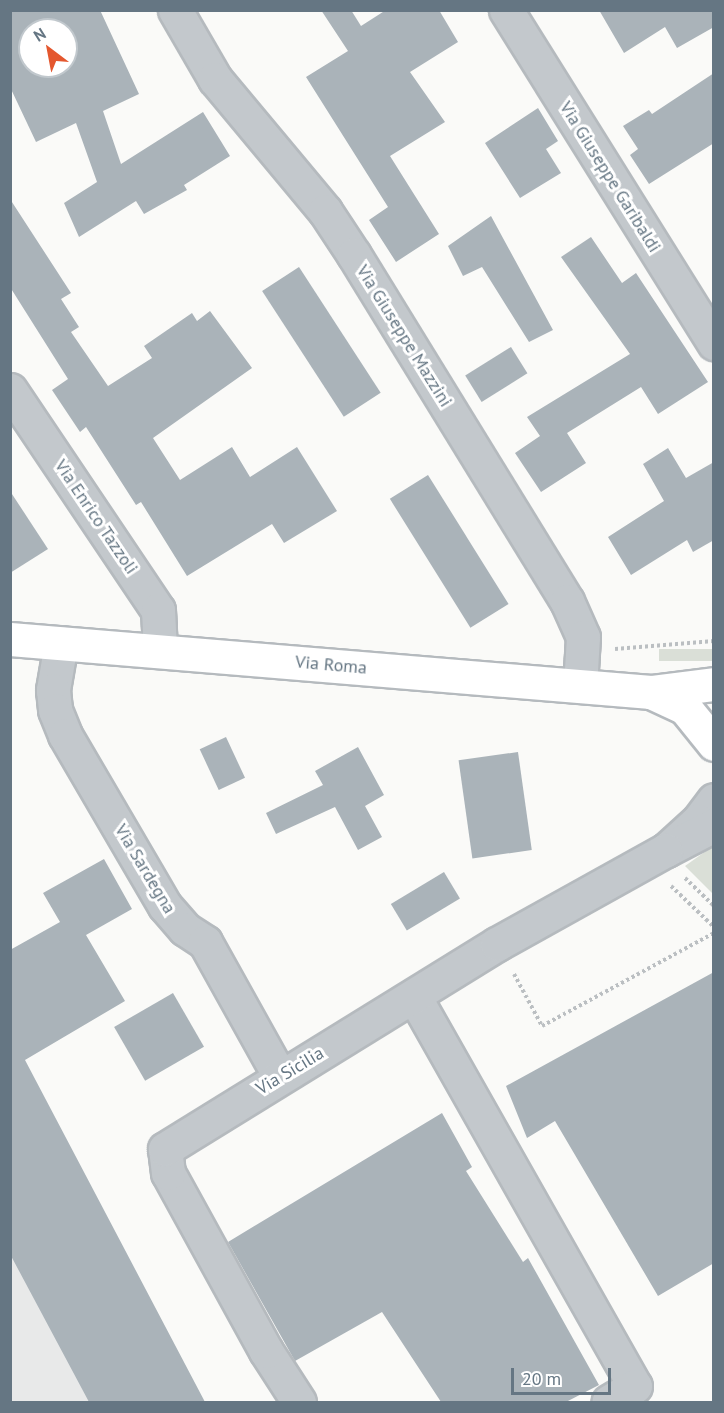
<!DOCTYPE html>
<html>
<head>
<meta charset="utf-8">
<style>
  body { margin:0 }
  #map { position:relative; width:724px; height:1413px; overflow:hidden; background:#fafaf8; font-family:"PT Sans",sans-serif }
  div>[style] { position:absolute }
  .built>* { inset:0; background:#e8e9e9 }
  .green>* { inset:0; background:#dadfd7; transform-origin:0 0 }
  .building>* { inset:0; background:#aab3b9; transform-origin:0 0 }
  .path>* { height:4px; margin-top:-2px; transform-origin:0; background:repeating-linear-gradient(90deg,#bbbfc2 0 3px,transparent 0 6px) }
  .roads { filter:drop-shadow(2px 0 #b5babe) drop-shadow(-2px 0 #b5babe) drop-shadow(0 2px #b5babe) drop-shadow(0 -2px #b5babe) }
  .minor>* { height:33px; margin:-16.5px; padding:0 16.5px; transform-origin:16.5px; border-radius:16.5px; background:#c3c8cc }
  .major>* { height:33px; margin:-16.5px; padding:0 16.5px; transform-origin:16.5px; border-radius:16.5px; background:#fff }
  span { translate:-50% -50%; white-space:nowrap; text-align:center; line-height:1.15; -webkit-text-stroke:6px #fff; paint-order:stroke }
  .street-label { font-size:18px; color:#657683 }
  .frame { position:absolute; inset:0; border:12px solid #657683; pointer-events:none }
  .north { position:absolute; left:18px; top:18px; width:60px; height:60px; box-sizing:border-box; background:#fff; border:2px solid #c1c8cd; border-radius:50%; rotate:328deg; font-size:16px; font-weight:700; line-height:24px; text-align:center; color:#657683 }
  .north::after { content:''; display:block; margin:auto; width:21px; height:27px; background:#e4572e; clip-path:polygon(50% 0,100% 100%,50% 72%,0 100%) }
  .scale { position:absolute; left:511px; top:1368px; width:100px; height:27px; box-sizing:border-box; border:3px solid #657683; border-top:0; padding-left:8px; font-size:18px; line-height:21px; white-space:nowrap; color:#657683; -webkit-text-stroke:4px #fff; paint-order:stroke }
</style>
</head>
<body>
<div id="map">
  <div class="built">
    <i style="clip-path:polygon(11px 1058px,181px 1402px,11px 1402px)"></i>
  </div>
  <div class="green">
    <i style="left:713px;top:649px;width:12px;height:54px;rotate:90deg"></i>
    <i style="clip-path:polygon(713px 846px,713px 894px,685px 866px)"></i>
  </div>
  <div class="building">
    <i style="clip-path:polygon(evenodd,10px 10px,100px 10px,139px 94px,103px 111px,121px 164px,203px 112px,230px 156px,184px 185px,187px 190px,144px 214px,136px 201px,79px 237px,64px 203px,97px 182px,76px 123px,36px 142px,10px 87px,10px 10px,30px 30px,66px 30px,66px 66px,30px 66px,30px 30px)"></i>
    <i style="clip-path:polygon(321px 10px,351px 10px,361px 26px,386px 10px,439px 10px,458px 42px,410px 72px,445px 122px,390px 156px,439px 234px,396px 262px,369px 220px,388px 207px,306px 77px,348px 51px)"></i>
    <i style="clip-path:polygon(599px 10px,714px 10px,714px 27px,677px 48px,665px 27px,624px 53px)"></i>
    <i style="clip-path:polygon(714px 73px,714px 143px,649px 184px,630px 155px,638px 149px,623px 126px,649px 110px,652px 114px)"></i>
    <i style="clip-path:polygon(538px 108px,558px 141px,546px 149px,561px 173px,520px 198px,485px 143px)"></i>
    <i style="clip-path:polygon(10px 199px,71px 293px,61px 299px,79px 327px,71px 332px,108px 386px,152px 358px,144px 346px,192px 313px,197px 321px,210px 311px,252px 368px,153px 438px,180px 480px,232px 447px,250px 477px,297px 447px,337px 511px,284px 543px,272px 524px,187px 576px,141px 502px,136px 505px,86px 427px,80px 432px,52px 390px,68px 379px,10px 287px)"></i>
    <i style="clip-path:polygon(491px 216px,553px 330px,529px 342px,482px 267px,463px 276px,448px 246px)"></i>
    <i style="clip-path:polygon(591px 237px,622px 283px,636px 273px,708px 382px,658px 414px,641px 387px,567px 433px,586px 463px,541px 492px,515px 453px,540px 436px,527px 417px,630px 354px,561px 257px)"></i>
    <i style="left:299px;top:267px;width:150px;height:44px;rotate:57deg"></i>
    <i style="left:511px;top:347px;width:31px;height:54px;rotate:58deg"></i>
    <i style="clip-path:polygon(668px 448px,686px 478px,714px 462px,714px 540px,693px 552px,687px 540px,631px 575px,608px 537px,664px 501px,643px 464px)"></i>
    <i style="left:428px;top:475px;width:152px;height:45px;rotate:58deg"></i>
    <i style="clip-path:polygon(10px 491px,48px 549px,10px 573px)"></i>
    <i style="left:226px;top:737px;width:45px;height:29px;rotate:65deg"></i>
    <i style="clip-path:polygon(358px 747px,384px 795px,365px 806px,382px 837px,358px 850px,335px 807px,276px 834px,266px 813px,323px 785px,315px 771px)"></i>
    <i style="left:518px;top:752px;width:99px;height:60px;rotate:82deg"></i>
    <i style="clip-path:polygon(104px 859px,132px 909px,86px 935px,125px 1001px,25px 1060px,205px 1402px,89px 1402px,10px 1254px,10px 950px,60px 922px,43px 893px)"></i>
    <i style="left:444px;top:872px;width:31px;height:62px;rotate:59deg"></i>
    <i style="clip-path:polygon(714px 972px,714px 1263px,658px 1296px,555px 1121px,527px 1138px,506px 1086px)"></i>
    <i style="left:173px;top:993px;width:62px;height:68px;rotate:60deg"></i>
    <i style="clip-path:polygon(442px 1113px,472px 1167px,466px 1171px,523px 1262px,528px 1258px,599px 1385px,566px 1402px,441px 1402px,382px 1312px,295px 1361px,228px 1242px)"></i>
  </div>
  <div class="path">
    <i style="left:615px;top:649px;width:99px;rotate:-4.6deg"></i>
    <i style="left:685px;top:878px;width:40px;rotate:44deg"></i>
    <i style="left:671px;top:886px;width:59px;rotate:43.6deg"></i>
    <i style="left:514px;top:974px;width:59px;rotate:61.7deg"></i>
    <i style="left:542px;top:1026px;width:196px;rotate:-28.4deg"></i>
  </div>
  <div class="roads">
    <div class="minor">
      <i style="left:175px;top:10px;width:80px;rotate:59.9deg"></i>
      <i style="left:215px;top:79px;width:172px;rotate:50.2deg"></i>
      <i style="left:325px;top:211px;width:53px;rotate:56.6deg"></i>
      <i style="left:354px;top:255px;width:406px;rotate:58.4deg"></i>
      <i style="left:567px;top:601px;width:39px;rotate:66deg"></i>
      <i style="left:583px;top:637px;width:49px;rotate:93.5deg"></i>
      <i style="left:506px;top:10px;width:393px;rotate:58deg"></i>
      <i style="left:10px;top:390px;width:265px;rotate:56.1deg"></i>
      <i style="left:158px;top:610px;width:40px;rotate:87.1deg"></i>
      <i style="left:61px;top:643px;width:48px;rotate:99.7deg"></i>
      <i style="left:53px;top:690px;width:20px;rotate:84deg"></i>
      <i style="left:55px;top:710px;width:27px;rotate:68deg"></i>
      <i style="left:65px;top:735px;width:198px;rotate:59.7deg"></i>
      <i style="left:165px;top:906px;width:30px;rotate:49deg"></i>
      <i style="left:185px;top:929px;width:24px;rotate:33deg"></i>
      <i style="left:205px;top:942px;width:154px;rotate:60.9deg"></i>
      <i style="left:714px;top:800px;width:26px;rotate:127deg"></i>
      <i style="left:698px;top:821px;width:43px;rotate:137.8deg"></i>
      <i style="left:666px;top:850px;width:54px;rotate:-27.5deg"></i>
      <i style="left:414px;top:996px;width:448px;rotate:60.5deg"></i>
      <i style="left:635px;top:1386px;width:31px;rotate:149deg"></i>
      <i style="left:299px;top:1402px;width:61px;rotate:-122.9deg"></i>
      <i style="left:266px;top:1351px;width:203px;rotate:-118.8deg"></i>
      <i style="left:168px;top:1173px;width:24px;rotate:-97deg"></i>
      <i style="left:165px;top:1149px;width:390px;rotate:-31.7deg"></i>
      <i style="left:497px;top:944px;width:193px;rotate:-29.1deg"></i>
    </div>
    <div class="major">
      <i style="left:10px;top:639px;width:643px;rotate:4.73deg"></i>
      <i style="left:714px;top:684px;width:64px;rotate:172.8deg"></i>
      <i style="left:651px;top:692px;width:38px;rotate:25deg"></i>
      <i style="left:685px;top:708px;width:46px;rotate:51.1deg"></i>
    </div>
  </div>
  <div class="street-label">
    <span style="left:610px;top:177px;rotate:58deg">Via Giuseppe Garibaldi</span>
    <span style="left:404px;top:336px;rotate:58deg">Via Giuseppe Mazzini</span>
    <span style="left:96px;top:517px;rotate:56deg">Via Enrico Tazzoli</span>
    <span style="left:331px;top:665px;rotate:5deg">Via Roma</span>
    <span style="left:145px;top:869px;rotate:59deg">Via Sardegna</span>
    <span style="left:290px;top:1071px;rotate:-31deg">Via Sicilia</span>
  </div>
  <div class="frame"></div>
  <div class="north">N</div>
  <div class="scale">20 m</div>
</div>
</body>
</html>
